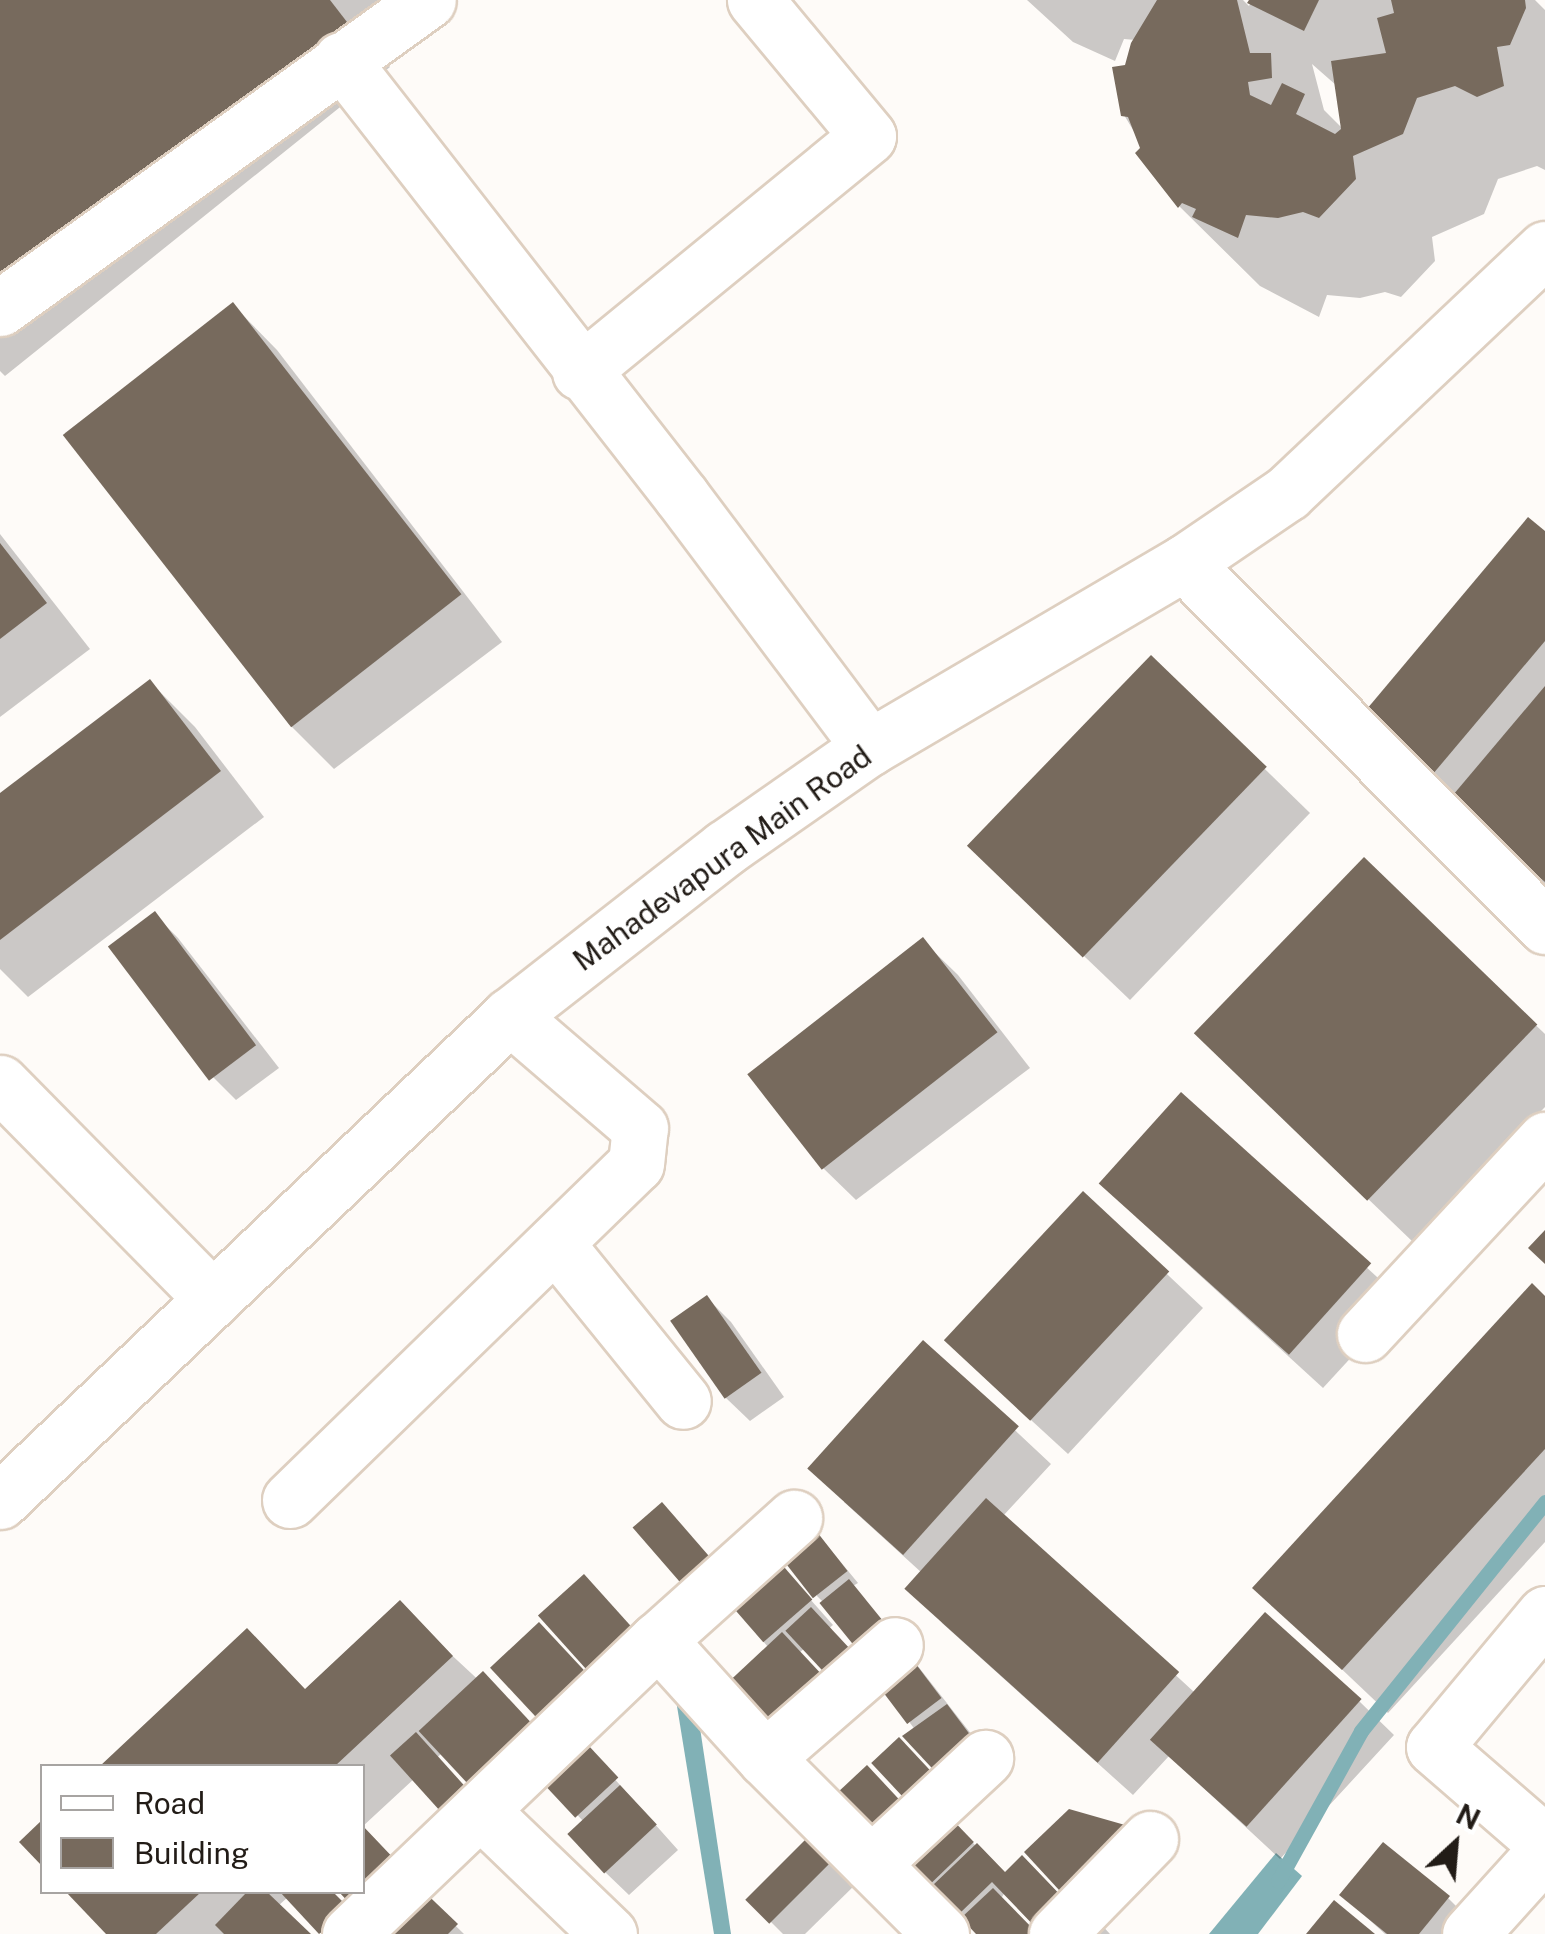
<!DOCTYPE html>
<html>
<head>
<meta charset="utf-8">
<style>
  body { margin:0 }
  #map { position:relative; width:1545px; height:1934px; overflow:hidden; background:#fefbf8; font-family:"Public Sans",sans-serif }
  div>[style] { position:absolute }
  .water>* { inset:0; background:#81b1b6 }
  .shadow>* { inset:0; background:#0003 }
  .stream>* { height:15px; margin:-7.5px; padding:0 7.5px; transform-origin:7.5px; border-radius:7.5px; background:#81b1b6 }
  .building>* { inset:0; background:#776a5d; transform-origin:0 0 }
  .roads { filter:drop-shadow(2px 0 #decfc0) drop-shadow(-2px 0 #decfc0) drop-shadow(0 2px #decfc0) drop-shadow(0 -2px #decfc0) }
  .minor>* { height:55px; margin:-27.5px; padding:0 27.5px; transform-origin:27.5px; border-radius:27.5px; background:#fff }
  span { translate:-50% -50%; white-space:nowrap; text-align:center; line-height:1.15; -webkit-text-stroke:8px #fff; paint-order:stroke }
  .street-label { font-size:30px; color:#221c17 }
  .legend { position:absolute; left:40px; top:1764px; width:325px; height:130px; box-sizing:border-box; background:#fff; border:2px solid #a7a4a2; margin:0; padding:12px 18px; list-style:none; font-size:30px; color:#221c17 }
  .legend li { display:flex; align-items:center; gap:20px; height:50px }
  .legend b { width:50px; border:2px solid #a7a4a2 }
  .north { position:absolute; left:1405px; top:1794px; width:100px; height:100px; -webkit-text-stroke:8px #fff; paint-order:stroke; rotate:26deg; font-size:28px; font-weight:700; line-height:40px; text-align:center; color:#221c17 }
  .north::after { content:''; display:block; margin:auto; width:35px; height:45px; background:#221c17; clip-path:polygon(50% 0,100% 100%,50% 72%,0 100%) }
</style>
</head>
<body>
<div id="map">
  <div class="water">
    <i style="clip-path:polygon(676px 1700px,697px 1708px,731px 1934px,714px 1934px)"></i>
    <i style="clip-path:polygon(1276px 1853px,1302px 1876px,1258px 1934px,1209px 1934px)"></i>
  </div>
  <div class="shadow">
    <i style="clip-path:polygon(0 0,420px 0,369px 41px,390px 67px,5px 376px,0 371px)"></i>
    <i style="clip-path:polygon(evenodd,1027px 0,1243px 0,1249px 6px,1252px 0,1535px 0,1545px 10px,1545px 170px,1537px 166px,1498px 179px,1484px 214px,1432px 237px,1435px 261px,1401px 297px,1385px 292px,1360px 298px,1327px 295px,1319px 317px,1260px 286px,1179px 206px,1124px 115px,1135px 40px,1124px 39px,1115px 61px,1073px 42px,1027px 0,1312px 64px,1337px 86px,1343px 129px,1324px 110px,1312px 64px)"></i>
    <i style="clip-path:polygon(233px 305px,277px 350px,502px 642px,334px 769px,289px 724px,65px 433px)"></i>
    <i style="clip-path:polygon(0 534px,90px 649px,0 717px)"></i>
    <i style="clip-path:polygon(1545px 535px,1545px 886px,1359px 722px)"></i>
    <i style="clip-path:polygon(1151px 658px,1310px 813px,1130px 1000px,1015px 890px)"></i>
    <i style="clip-path:polygon(150px 682px,195px 727px,264px 817px,28px 997px,0 969px,0 797px)"></i>
    <i style="clip-path:polygon(1364px 860px,1545px 1034px,1545px 1107px,1414px 1243px,1242px 1078px)"></i>
    <i style="clip-path:polygon(154px 914px,178px 938px,279px 1068px,236px 1100px,213px 1077px)"></i>
    <i style="clip-path:polygon(923px 941px,958px 975px,1030px 1068px,856px 1200px,821px 1166px,750px 1073px)"></i>
    <i style="clip-path:polygon(1181px 1096px,1403px 1301px,1323px 1388px,1136px 1217px)"></i>
    <i style="clip-path:polygon(1083px 1195px,1203px 1308px,1068px 1454px,983px 1376px)"></i>
    <i style="clip-path:polygon(707px 1298px,731px 1322px,784px 1397px,750px 1421px,726px 1398px,673px 1321px)"></i>
    <i style="clip-path:polygon(1545px 1299px,1545px 1542px,1388px 1713px,1256px 1588px)"></i>
    <i style="clip-path:polygon(923px 1344px,1051px 1464px,1003px 1516px,1194px 1692px,1359px 1701px,1394px 1735px,1280px 1859px,1169px 1756px,1133px 1795px,942px 1623px,922px 1573px,844px 1502px)"></i>
    <i style="clip-path:polygon(821px 1538px,858px 1583px,824px 1603px,817px 1596px)"></i>
    <i style="clip-path:polygon(771px 1555px,833px 1625px,799px 1653px,768px 1647px,762px 1640px,734px 1585px)"></i>
    <i style="clip-path:polygon(247px 1631px,306px 1691px,444px 1648px,555px 1751px,578px 1738px,678px 1850px,629px 1895px,605px 1872px,584px 1822px,543px 1779px,442px 1753px,362px 1827px,362px 1766px,103px 1766px)"></i>
    <i style="clip-path:polygon(917px 1665px,1005px 1777px,970px 1803px,910px 1723px)"></i>
    <i style="clip-path:polygon(944px 1814px,1005px 1875px,1087px 1926px,1099px 1922px,1110px 1934px,1046px 1934px,1005px 1892px,980px 1934px,955px 1907px,927px 1887px,926px 1831px)"></i>
    <i style="clip-path:polygon(811px 1838px,857px 1883px,805px 1934px,783px 1934px,748px 1899px)"></i>
    <i style="clip-path:polygon(420px 1891px,464px 1934px,322px 1934px,288px 1897px,278px 1906px,308px 1934px,110px 1934px,70px 1892px,332px 1892px,368px 1931px,342px 1892px)"></i>
    <i style="clip-path:polygon(1342px 1895px,1448px 1898px,1472px 1922px,1461px 1934px,1385px 1934px)"></i>
  </div>
  <div class="stream">
    <i style="left:1278px;top:1881px;width:171px;rotate:-61deg"></i>
    <i style="left:1361px;top:1731px;width:294px;rotate:-51.2deg"></i>
  </div>
  <div class="building">
    <i style="clip-path:polygon(0 0,330px 0,347px 22px,0 300px)"></i>
    <i style="clip-path:polygon(1157px 0,1237px 0,1250px 53px,1271px 53px,1272px 78px,1248px 82px,1250px 95px,1271px 105px,1282px 83px,1305px 94px,1296px 114px,1335px 134px,1341px 129px,1331px 61px,1386px 53px,1377px 18px,1394px 13px,1391px 0,1525px 0,1526px 8px,1510px 45px,1497px 47px,1504px 86px,1477px 97px,1455px 86px,1417px 98px,1403px 134px,1353px 156px,1356px 179px,1319px 218px,1303px 212px,1278px 218px,1246px 215px,1238px 238px,1192px 217px,1196px 209px,1182px 203px,1178px 208px,1135px 153px,1140px 148px,1128px 117px,1121px 116px,1112px 67px,1125px 65px,1131px 43px)"></i>
    <i style="clip-path:polygon(1249px 0,1319px 0,1304px 31px,1247px 3px)"></i>
    <i style="left:233px;top:302px;width:371px;height:216px;rotate:52deg"></i>
    <i style="clip-path:polygon(1528px 517px,1545px 531px,1545px 641px,1427px 781px,1356px 722px)"></i>
    <i style="clip-path:polygon(0 543px,47px 603px,0 639px)"></i>
    <i style="left:1151px;top:655px;width:161px;height:265px;rotate:44deg"></i>
    <i style="clip-path:polygon(150px 679px,221px 771px,0 940px,0 793px)"></i>
    <i style="clip-path:polygon(1545px 686px,1545px 882px,1448px 801px)"></i>
    <i style="left:1364px;top:857px;width:241px;height:245px;rotate:44deg"></i>
    <i style="left:155px;top:911px;width:168px;height:59px;rotate:53deg"></i>
    <i style="left:923px;top:937px;width:121px;height:223px;rotate:52deg"></i>
    <i style="left:1181px;top:1092px;width:256px;height:123px;rotate:42deg"></i>
    <i style="left:1083px;top:1191px;width:118px;height:204px;rotate:43deg"></i>
    <i style="clip-path:polygon(1545px 1230px,1545px 1264px,1528px 1248px)"></i>
    <i style="clip-path:polygon(1532px 1283px,1545px 1296px,1545px 1449px,1342px 1670px,1252px 1588px)"></i>
    <i style="left:707px;top:1295px;width:95px;height:45px;rotate:55deg"></i>
    <i style="left:923px;top:1340px;width:129px;height:173px;rotate:42deg"></i>
    <i style="left:986px;top:1498px;width:260px;height:122px;rotate:42deg"></i>
    <i style="left:662px;top:1502px;width:90px;height:39px;rotate:49deg"></i>
    <i style="left:810px;top:1523px;width:61px;height:44px;rotate:52deg"></i>
    <i style="left:771px;top:1552px;width:63px;height:65px;rotate:49deg"></i>
    <i style="left:584px;top:1574px;width:85px;height:62px;rotate:48deg"></i>
    <i style="left:849px;top:1579px;width:68px;height:38px;rotate:51deg"></i>
    <i style="clip-path:polygon(400px 1600px,453px 1656px,335px 1766px,100px 1766px,247px 1628px,305px 1689px)"></i>
    <i style="left:811px;top:1607px;width:72px;height:35px;rotate:47deg"></i>
    <i style="left:1265px;top:1612px;width:130px;height:172px;rotate:42deg"></i>
    <i style="left:539px;top:1622px;width:79px;height:67px;rotate:47deg"></i>
    <i style="left:782px;top:1632px;width:74px;height:78px;rotate:47deg"></i>
    <i style="left:906px;top:1651px;width:59px;height:43px;rotate:53deg"></i>
    <i style="left:483px;top:1671px;width:87px;height:88px;rotate:47deg"></i>
    <i style="clip-path:polygon(947px 1704px,983px 1752px,944px 1781px,902px 1736px)"></i>
    <i style="left:574px;top:1730px;width:65px;height:59px;rotate:47deg"></i>
    <i style="left:416px;top:1732px;width:86px;height:35px;rotate:48deg"></i>
    <i style="left:899px;top:1737px;width:65px;height:38px;rotate:47deg"></i>
    <i style="left:867px;top:1765px;width:67px;height:42px;rotate:47deg"></i>
    <i style="left:620px;top:1785px;width:54px;height:72px;rotate:47deg"></i>
    <i style="clip-path:polygon(1069px 1809px,1146px 1831px,1071px 1903px,1024px 1852px)"></i>
    <i style="left:944px;top:1811px;width:43px;height:67px;rotate:46deg"></i>
    <i style="clip-path:polygon(42px 1820px,42px 1866px,19px 1842px)"></i>
    <i style="clip-path:polygon(362px 1825px,400px 1865px,353px 1907px,339px 1892px,362px 1891px)"></i>
    <i style="left:811px;top:1834px;width:34px;height:93px;rotate:45deg"></i>
    <i style="clip-path:polygon(1383px 1842px,1450px 1896px,1419px 1934px,1387px 1934px,1339px 1895px)"></i>
    <i style="clip-path:polygon(977px 1843px,1005px 1872px,1022px 1855px,1068px 1903px,1039px 1931px,992px 1882px,959px 1914px,932px 1886px)"></i>
    <i style="clip-path:polygon(413px 1881px,458px 1924px,448px 1934px,362px 1934px)"></i>
    <i style="clip-path:polygon(993px 1888px,1038px 1934px,976px 1934px,961px 1918px)"></i>
    <i style="clip-path:polygon(66px 1892px,201px 1892px,156px 1934px,106px 1934px)"></i>
    <i style="clip-path:polygon(247px 1892px,267px 1892px,311px 1934px,224px 1934px,215px 1925px)"></i>
    <i style="clip-path:polygon(280px 1892px,333px 1892px,351px 1910px,319px 1934px)"></i>
    <i style="clip-path:polygon(1334px 1900px,1375px 1934px,1306px 1934px)"></i>
  </div>
  <div class="roads">
    <div class="minor">
      <i style="left:341px;top:60px;width:554px;rotate:52.03deg"></i>
      <i style="left:682px;top:497px;width:313px;rotate:53.1deg"></i>
      <i style="left:0;top:308px;width:527px;rotate:-35.74deg"></i>
      <i style="left:580px;top:372px;width:372px;rotate:-39.3deg"></i>
      <i style="left:868px;top:136px;width:177px;rotate:-129.7deg"></i>
      <i style="left:1184px;top:563px;width:512px;rotate:45.16deg"></i>
      <i style="left:0;top:1083px;width:303px;rotate:45.4deg"></i>
      <i style="left:555px;top:1243px;width:203px;rotate:51deg"></i>
      <i style="left:1365px;top:1334px;width:265px;rotate:-47.1deg"></i>
      <i style="left:290px;top:1500px;width:482px;rotate:-44.2deg"></i>
      <i style="left:636px;top:1164px;width:36px;rotate:-84deg"></i>
      <i style="left:640px;top:1128px;width:172px;rotate:-139.3deg"></i>
      <i style="left:0;top:1501px;width:704px;rotate:-43.56deg"></i>
      <i style="left:510px;top:1016px;width:273px;rotate:-38deg"></i>
      <i style="left:725px;top:848px;width:177px;rotate:-34.9deg"></i>
      <i style="left:870px;top:747px;width:364px;rotate:-30.4deg"></i>
      <i style="left:1184px;top:563px;width:125px;rotate:-34.2deg"></i>
      <i style="left:1287px;top:493px;width:355px;rotate:-43.4deg"></i>
      <i style="left:1545px;top:1614px;width:173px;rotate:129.8deg"></i>
      <i style="left:1434px;top:1747px;width:147px;rotate:40.9deg"></i>
      <i style="left:658px;top:1640px;width:159px;rotate:47.8deg"></i>
      <i style="left:765px;top:1758px;width:249px;rotate:45deg"></i>
      <i style="left:765px;top:1758px;width:172px;rotate:-41deg"></i>
      <i style="left:480px;top:1810px;width:179px;rotate:43.9deg"></i>
      <i style="left:871px;top:1864px;width:156px;rotate:-42.9deg"></i>
      <i style="left:350px;top:1934px;width:426px;rotate:-43.7deg"></i>
      <i style="left:658px;top:1640px;width:183px;rotate:-41.9deg"></i>
      <i style="left:1057px;top:1934px;width:133px;rotate:-45.6deg"></i>
      <i style="left:1470px;top:1934px;width:112px;rotate:-47.9deg"></i>
    </div>
  </div>
  <div class="street-label">
    <span style="left:722px;top:858px;rotate:-36deg">Mahadevapura Main Road</span>
  </div>
  <ul class="legend">
  <li><b style="height:12px;background:#fff"></b>Road</li>
  <li><b style="height:28px;background:#776a5d"></b>Building</li>
  </ul>
  <div class="north">N</div>
</div>
</body>
</html>
